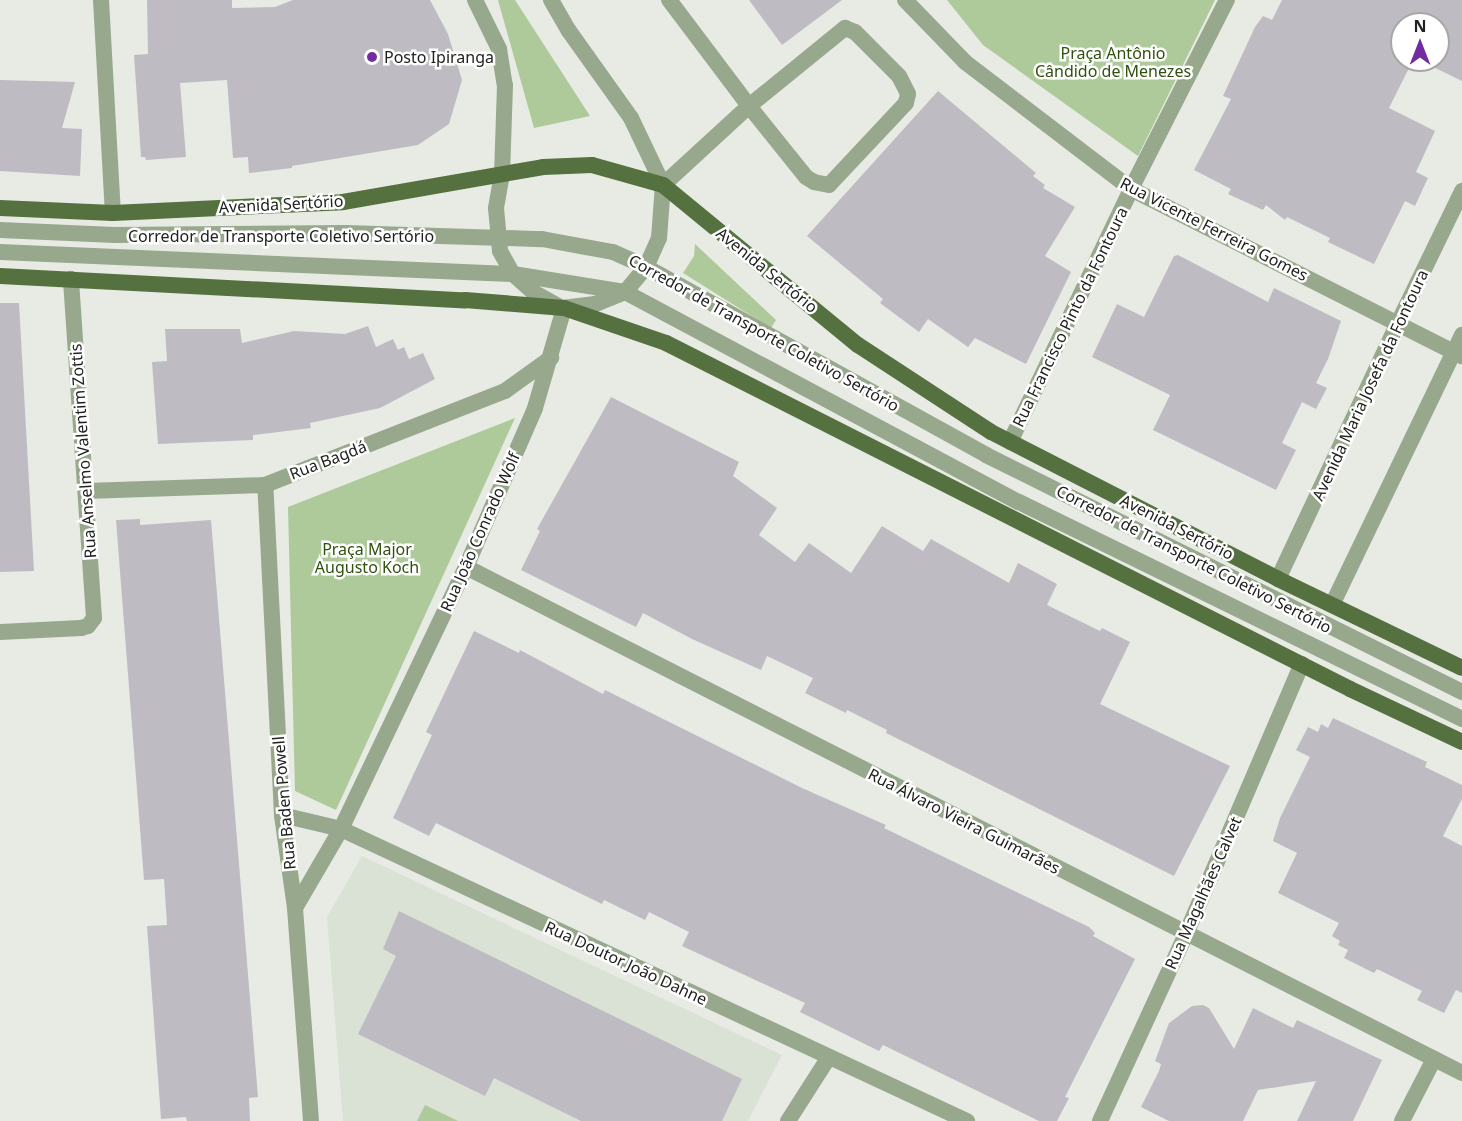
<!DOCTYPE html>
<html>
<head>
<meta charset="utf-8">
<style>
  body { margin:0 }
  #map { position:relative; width:1462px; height:1121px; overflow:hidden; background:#e7ebe4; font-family:"Noto Sans",sans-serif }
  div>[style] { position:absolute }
  .built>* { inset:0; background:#d9e2d4 }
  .green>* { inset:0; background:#aec99a }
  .building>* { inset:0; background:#bfbbc3 }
  .service>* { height:16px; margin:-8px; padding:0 8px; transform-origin:8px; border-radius:8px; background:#98a88d }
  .minor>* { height:16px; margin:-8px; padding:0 8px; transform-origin:8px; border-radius:8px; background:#98a88d }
  .tertiary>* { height:16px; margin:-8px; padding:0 8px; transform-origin:8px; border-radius:8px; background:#98a88d }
  .primary>* { height:16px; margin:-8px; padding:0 8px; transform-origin:8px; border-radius:8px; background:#55713f }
  .dots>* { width:16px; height:16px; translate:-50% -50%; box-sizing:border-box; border:3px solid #fff; border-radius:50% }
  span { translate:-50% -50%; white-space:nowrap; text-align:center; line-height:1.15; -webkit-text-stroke:5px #fff; paint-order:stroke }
  .park-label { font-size:16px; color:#30510d }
  .poi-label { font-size:16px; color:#212220 }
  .left { translate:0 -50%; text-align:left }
  .street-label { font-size:16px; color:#212220 }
  .north { position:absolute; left:1390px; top:12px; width:60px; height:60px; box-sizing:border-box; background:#fff; border:2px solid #a6a7a6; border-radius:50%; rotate:0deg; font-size:16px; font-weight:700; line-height:24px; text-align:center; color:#212220 }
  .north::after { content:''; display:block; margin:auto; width:21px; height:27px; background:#732ca0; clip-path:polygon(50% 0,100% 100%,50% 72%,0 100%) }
</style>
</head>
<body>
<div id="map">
  <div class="built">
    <i style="clip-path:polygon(362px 856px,782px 1055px,748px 1121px,343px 1121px,327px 917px)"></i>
  </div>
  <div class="green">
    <i style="clip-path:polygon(498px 0,515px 0,590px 116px,534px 128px)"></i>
    <i style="clip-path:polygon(947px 0,1215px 0,1138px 156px,983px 45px)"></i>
    <i style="clip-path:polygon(695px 244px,776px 320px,771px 328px,683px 273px,694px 256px)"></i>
    <i style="clip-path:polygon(515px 418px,336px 810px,295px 791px,288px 507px)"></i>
    <i style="clip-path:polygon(425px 1105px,458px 1121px,417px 1121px)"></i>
  </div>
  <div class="building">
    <i style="clip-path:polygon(147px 0,232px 0,232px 8px,275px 7px,293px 0,430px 0,448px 34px,462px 80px,449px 124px,418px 145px,292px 166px,292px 168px,249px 173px,248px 157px,233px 158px,227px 80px,180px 83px,186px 157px,146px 160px,145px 157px,141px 157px,134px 55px,148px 54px)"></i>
    <i style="clip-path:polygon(749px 0,842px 0,782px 45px)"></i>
    <i style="clip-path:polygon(1282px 0,1462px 0,1462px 81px,1419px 60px,1438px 60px,1438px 24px,1402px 24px,1402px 60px,1413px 60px,1389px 108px,1435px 131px,1416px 172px,1428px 178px,1415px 206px,1405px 201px,1374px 264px,1328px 242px,1330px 238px,1287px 217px,1285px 220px,1266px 205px,1263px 210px,1228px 194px,1231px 189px,1194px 170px,1231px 99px,1223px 96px,1255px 27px,1263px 16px,1272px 20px)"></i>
    <i style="clip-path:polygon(0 80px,75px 82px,62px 128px,82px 129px,80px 176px,0 171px)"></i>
    <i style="clip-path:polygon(938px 91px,1036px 173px,1033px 176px,1045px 185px,1043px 188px,1075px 207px,1045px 256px,1071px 272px,1026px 364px,975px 338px,968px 347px,928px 319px,919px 332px,880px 303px,883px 299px,807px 236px)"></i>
    <i style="clip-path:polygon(1178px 255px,1268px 302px,1274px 288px,1341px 321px,1328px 359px,1316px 383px,1327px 388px,1316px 409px,1302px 402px,1282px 443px,1296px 450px,1276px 490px,1153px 430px,1170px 395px,1092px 357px,1117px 304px,1144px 317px,1174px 256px)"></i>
    <i style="clip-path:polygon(0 303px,19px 303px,34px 571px,0 572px)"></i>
    <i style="clip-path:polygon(368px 326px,376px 347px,393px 339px,398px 350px,404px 347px,409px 359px,423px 353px,435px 379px,380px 408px,310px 423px,311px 428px,253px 435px,253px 440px,158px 444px,152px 362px,167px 361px,165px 329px,240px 329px,242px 343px,294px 331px,345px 334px)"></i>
    <i style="clip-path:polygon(611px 397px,739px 462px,733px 476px,777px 508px,759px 535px,795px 562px,809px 543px,851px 573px,882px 526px,923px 551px,931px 539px,1009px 583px,1018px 563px,1057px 584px,1047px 605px,1100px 631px,1102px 628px,1130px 642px,1100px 704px,1230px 766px,1174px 876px,886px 733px,887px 730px,847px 710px,846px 713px,805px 693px,813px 678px,767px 656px,761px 670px,692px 639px,643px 613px,636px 627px,521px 570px,540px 531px,537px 529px)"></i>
    <i style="clip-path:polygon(140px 519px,140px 525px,211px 520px,258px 1097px,249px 1098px,250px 1121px,187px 1121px,186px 1117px,161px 1119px,147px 926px,167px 925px,164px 879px,144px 880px,116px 520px)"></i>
    <i style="clip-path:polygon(474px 631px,519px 653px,520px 650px,603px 694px,605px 690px,802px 788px,886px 825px,884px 828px,1089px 927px,1095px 933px,1093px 936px,1135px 959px,1065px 1097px,1069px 1098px,1057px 1121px,1039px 1121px,883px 1045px,879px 1051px,800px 1012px,805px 1003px,682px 946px,689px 932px,649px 912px,645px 920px,604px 900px,602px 904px,436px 823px,429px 836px,393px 818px,432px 735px,426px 732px)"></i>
    <i style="clip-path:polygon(1333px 718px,1427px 762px,1425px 767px,1462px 785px,1462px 799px,1443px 836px,1462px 846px,1462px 993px,1456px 990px,1444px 1013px,1417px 1000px,1422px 991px,1377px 969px,1374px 973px,1344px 958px,1348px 950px,1338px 945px,1340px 941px,1332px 936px,1339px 923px,1278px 893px,1297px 853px,1273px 841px,1280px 818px,1310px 757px,1296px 750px,1308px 727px,1318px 732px,1321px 724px,1328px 728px)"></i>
    <i style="clip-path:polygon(399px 911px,742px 1079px,722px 1121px,581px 1121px,494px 1078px,485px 1096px,358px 1034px,396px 956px,383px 949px)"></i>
    <i style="clip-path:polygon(1203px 1005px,1209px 1008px,1234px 1049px,1253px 1008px,1293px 1028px,1297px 1020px,1382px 1060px,1353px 1121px,1297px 1121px,1316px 1081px,1258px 1090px,1243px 1121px,1169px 1121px,1141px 1107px,1159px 1071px,1161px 1064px,1155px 1061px,1169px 1023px,1192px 1006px)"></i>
  </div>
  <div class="service">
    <i style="left:663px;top:185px;width:117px;rotate:-42.6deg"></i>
    <i style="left:749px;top:106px;width:124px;rotate:-39.1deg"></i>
    <i style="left:845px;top:28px;width:11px;rotate:22deg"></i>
    <i style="left:855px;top:32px;width:62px;rotate:45deg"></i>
    <i style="left:899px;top:76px;width:20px;rotate:63deg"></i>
    <i style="left:908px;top:94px;width:9px;rotate:103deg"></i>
    <i style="left:906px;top:103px;width:112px;rotate:133.2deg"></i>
    <i style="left:829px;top:185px;width:15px;rotate:-169deg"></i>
    <i style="left:814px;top:182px;width:9px;rotate:-148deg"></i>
    <i style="left:806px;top:177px;width:91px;rotate:-128.8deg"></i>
    <i style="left:749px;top:106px;width:133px;rotate:-127deg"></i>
    <i style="left:0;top:230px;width:115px;rotate:2.5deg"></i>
    <i style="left:115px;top:235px;width:231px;rotate:-0.5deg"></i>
    <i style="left:346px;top:233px;width:196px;rotate:1.8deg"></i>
    <i style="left:542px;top:239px;width:72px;rotate:10.4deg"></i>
    <i style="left:613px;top:252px;width:36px;rotate:24deg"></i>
    <i style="left:646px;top:267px;width:389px;rotate:28.9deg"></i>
    <i style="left:986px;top:455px;width:532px;rotate:26.47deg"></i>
    <i style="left:0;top:252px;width:513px;rotate:2.46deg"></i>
    <i style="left:513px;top:274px;width:113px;rotate:9.1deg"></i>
    <i style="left:625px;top:292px;width:446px;rotate:28.1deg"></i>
    <i style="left:1019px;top:502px;width:493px;rotate:26.1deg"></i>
  </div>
  <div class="minor">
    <i style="left:101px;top:0;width:213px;rotate:86.8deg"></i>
    <i style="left:905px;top:0;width:86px;rotate:45.9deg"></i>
    <i style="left:965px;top:62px;width:209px;rotate:37.4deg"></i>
    <i style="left:1398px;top:323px;width:147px;rotate:-64.1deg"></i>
    <i style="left:1454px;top:352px;width:19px;rotate:-65deg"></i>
    <i style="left:86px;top:491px;width:179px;rotate:-1.9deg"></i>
    <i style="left:466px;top:567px;width:1117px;rotate:26.93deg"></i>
    <i style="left:0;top:632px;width:81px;rotate:-2.8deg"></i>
    <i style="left:81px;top:628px;width:7px;rotate:-16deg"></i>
    <i style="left:88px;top:626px;width:10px;rotate:-53deg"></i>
    <i style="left:94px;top:618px;width:340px;rotate:-93.9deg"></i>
    <i style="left:282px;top:815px;width:61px;rotate:13.3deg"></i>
    <i style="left:341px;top:829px;width:691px;rotate:25.01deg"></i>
    <i style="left:788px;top:1121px;width:76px;rotate:-57.4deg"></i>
    <i style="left:1100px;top:1121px;width:206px;rotate:-65.3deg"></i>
    <i style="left:1186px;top:934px;width:294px;rotate:-66.8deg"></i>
    <i style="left:1402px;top:1121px;width:70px;rotate:-62.7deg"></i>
  </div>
  <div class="tertiary">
    <i style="left:475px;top:0;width:55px;rotate:63.9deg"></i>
    <i style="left:499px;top:49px;width:36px;rotate:81deg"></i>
    <i style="left:505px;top:85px;width:89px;rotate:91.9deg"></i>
    <i style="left:502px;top:174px;width:35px;rotate:100deg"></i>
    <i style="left:496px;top:208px;width:43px;rotate:84.7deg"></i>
    <i style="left:500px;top:251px;width:26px;rotate:61deg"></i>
    <i style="left:513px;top:274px;width:27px;rotate:42deg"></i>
    <i style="left:533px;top:292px;width:33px;rotate:29deg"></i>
    <i style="left:551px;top:0;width:36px;rotate:60deg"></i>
    <i style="left:569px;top:31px;width:107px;rotate:54.5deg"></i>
    <i style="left:631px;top:118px;width:74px;rotate:64.5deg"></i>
    <i style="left:663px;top:185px;width:53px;rotate:94.3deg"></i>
    <i style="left:659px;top:238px;width:32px;rotate:114deg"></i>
    <i style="left:646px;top:267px;width:33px;rotate:130deg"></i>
    <i style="left:625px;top:292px;width:32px;rotate:158deg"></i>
    <i style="left:595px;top:304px;width:31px;rotate:173deg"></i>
    <i style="left:1131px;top:189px;width:371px;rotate:26.8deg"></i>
    <i style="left:1010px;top:442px;width:280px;rotate:-64.4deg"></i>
    <i style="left:1131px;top:189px;width:212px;rotate:-63.1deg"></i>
    <i style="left:1278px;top:579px;width:283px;rotate:-64.9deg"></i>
    <i style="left:1332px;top:605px;width:281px;rotate:-64.3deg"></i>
    <i style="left:295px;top:908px;width:91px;rotate:-59.8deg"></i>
    <i style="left:341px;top:829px;width:290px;rotate:-64.5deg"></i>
    <i style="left:466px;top:567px;width:173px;rotate:-66.5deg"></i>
    <i style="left:535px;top:408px;width:104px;rotate:-73.8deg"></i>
    <i style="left:311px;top:1121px;width:214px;rotate:-94.3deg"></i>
    <i style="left:295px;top:908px;width:94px;rotate:-98deg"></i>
    <i style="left:282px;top:815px;width:330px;rotate:-92.9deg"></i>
    <i style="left:265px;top:485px;width:258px;rotate:-21.4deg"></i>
    <i style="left:505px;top:391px;width:57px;rotate:-35.7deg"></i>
  </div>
  <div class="primary">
    <i style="left:0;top:208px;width:113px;rotate:2.5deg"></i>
    <i style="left:113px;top:213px;width:230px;rotate:-2.7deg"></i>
    <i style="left:343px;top:202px;width:203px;rotate:-9.9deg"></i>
    <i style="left:543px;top:167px;width:49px;rotate:-2.3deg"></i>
    <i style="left:592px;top:165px;width:74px;rotate:15.7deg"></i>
    <i style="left:663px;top:185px;width:252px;rotate:39.4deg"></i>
    <i style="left:858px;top:345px;width:159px;rotate:33.2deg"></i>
    <i style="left:991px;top:432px;width:322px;rotate:27.1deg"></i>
    <i style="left:1278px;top:579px;width:204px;rotate:25.8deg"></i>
    <i style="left:0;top:276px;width:466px;rotate:3deg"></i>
    <i style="left:465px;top:300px;width:99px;rotate:4.6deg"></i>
    <i style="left:564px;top:308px;width:108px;rotate:18.9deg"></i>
    <i style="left:666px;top:343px;width:767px;rotate:26.83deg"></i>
    <i style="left:1350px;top:689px;width:124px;rotate:25.3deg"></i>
  </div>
  <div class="dots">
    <i style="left:372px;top:57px;background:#732ca0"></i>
  </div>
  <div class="park-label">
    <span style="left:1113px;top:62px">Praça Antônio<br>Cândido de Menezes</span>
    <span style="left:367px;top:558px">Praça Major<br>Augusto Koch</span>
  </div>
  <div class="poi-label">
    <span class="left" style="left:384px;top:57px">Posto Ipiranga</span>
  </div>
  <div class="street-label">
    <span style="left:281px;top:204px;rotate:-3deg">Avenida Sertório</span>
    <span style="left:1214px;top:229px;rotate:27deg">Rua Vicente Ferreira Gomes</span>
    <span style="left:281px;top:236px">Corredor de Transporte Coletivo Sertório</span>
    <span style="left:767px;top:270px;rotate:39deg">Avenida Sertório</span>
    <span style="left:1070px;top:317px;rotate:-64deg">Rua Francisco Pinto da Fontoura</span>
    <span style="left:764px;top:333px;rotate:29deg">Corredor de Transporte Coletivo Sertório</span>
    <span style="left:1370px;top:385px;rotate:-65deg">Avenida Maria Josefa da Fontoura</span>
    <span style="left:83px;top:451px;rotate:-94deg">Rua Anselmo Valentim Zottis</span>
    <span style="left:328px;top:460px;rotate:-21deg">Rua Bagdá</span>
    <span style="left:1177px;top:527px;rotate:27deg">Avenida Sertório</span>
    <span style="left:480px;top:532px;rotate:-66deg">Rua João Conrado Wolf</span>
    <span style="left:1194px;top:559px;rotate:27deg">Corredor de Transporte Coletivo Sertório</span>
    <span style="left:284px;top:803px;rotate:-95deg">Rua Baden Powell</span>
    <span style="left:964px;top:821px;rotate:27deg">Rua Álvaro Vieira Guimarães</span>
    <span style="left:1203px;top:893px;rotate:-66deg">Rua Magalhães Calvet</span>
    <span style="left:626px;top:963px;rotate:25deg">Rua Doutor João Dahne</span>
  </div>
  <div class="north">N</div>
</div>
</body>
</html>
